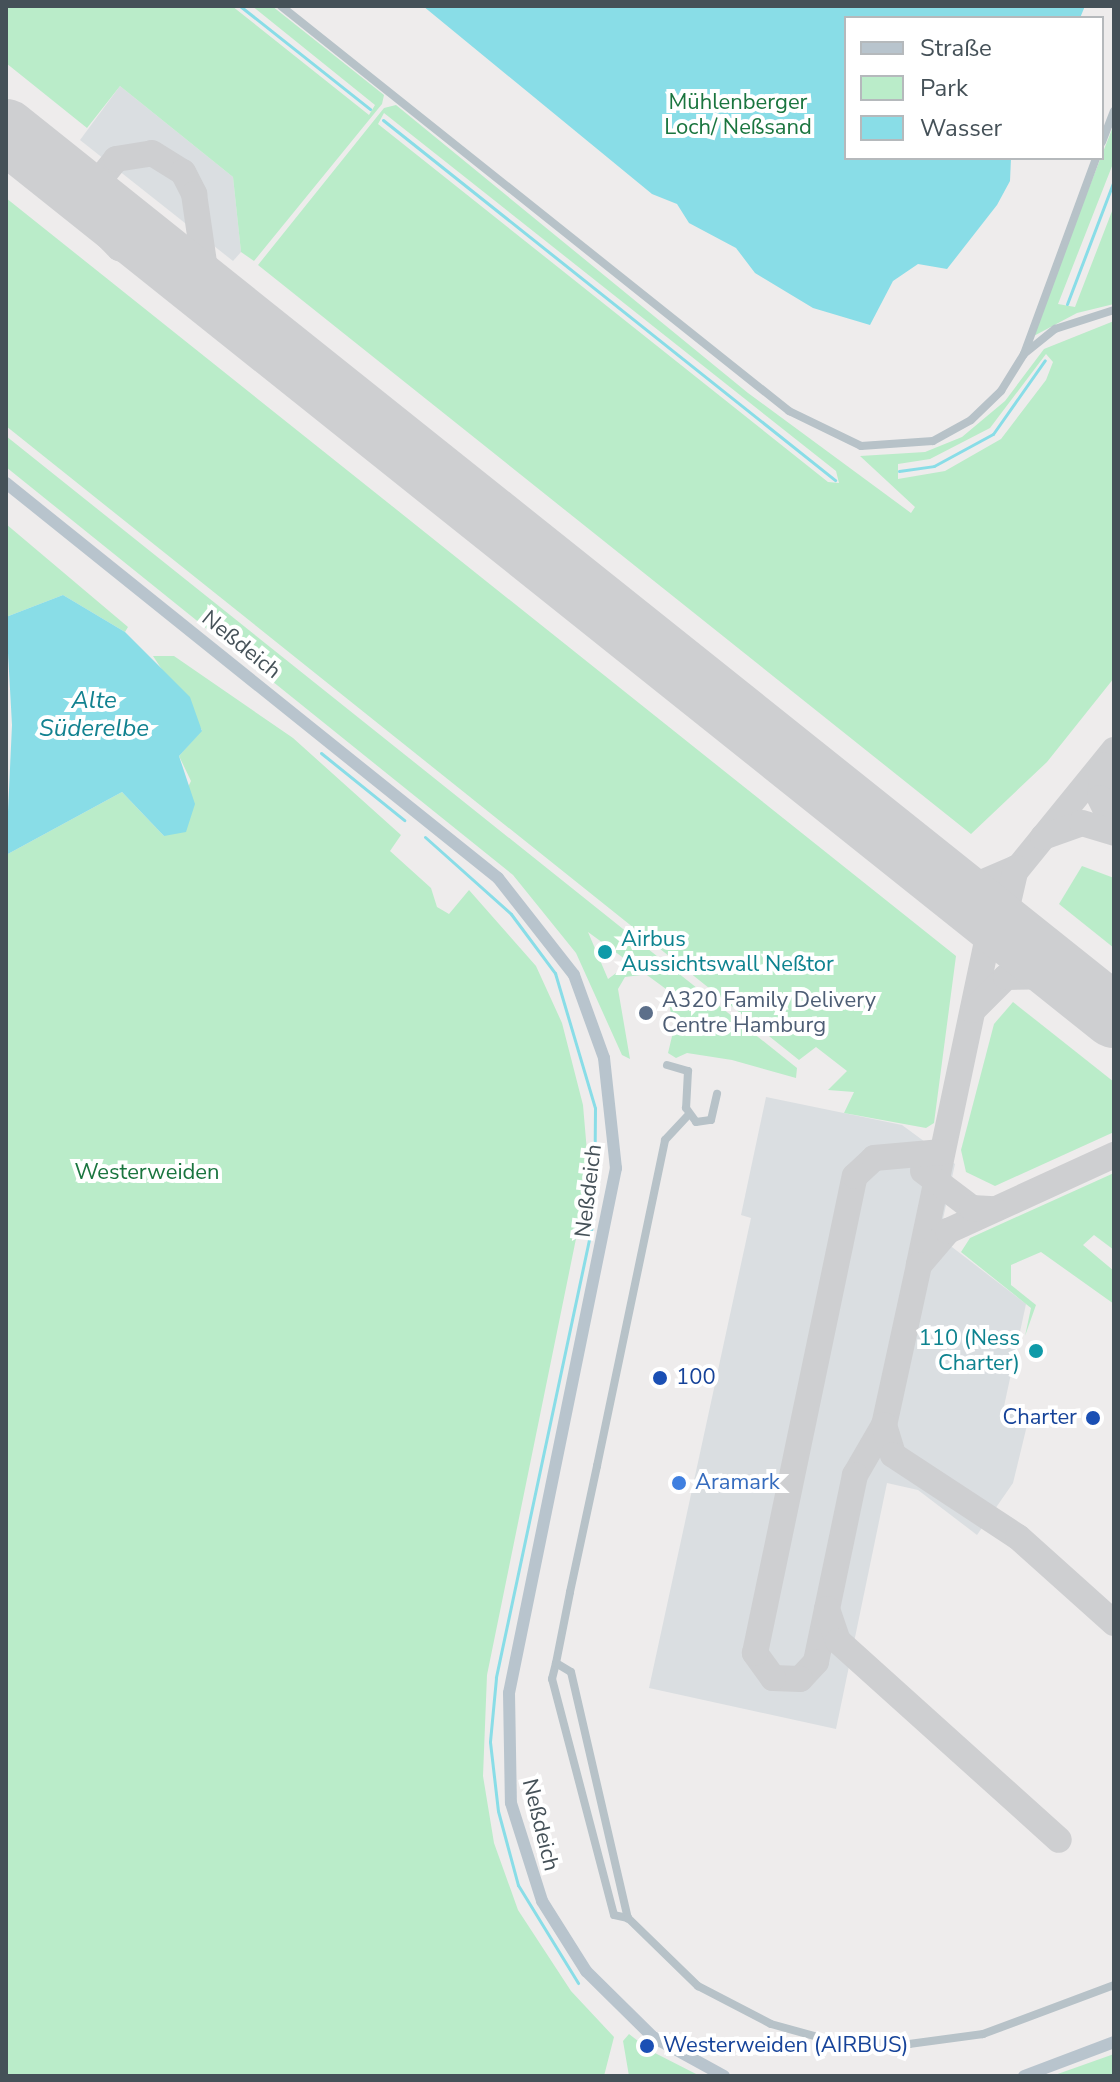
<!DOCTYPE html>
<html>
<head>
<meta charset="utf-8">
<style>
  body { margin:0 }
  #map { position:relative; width:1120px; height:2082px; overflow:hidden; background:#eeecec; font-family:"Nunito Sans",sans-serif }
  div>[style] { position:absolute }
  .airport>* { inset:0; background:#dadee1 }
  .green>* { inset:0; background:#baecc9 }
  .water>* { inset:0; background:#89dde7 }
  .stream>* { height:3px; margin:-1.5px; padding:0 1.5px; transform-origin:1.5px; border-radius:1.5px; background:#89dde7 }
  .taxiway>* { height:26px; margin:-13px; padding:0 13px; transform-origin:13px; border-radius:13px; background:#cecfd1 }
  .runway>* { height:64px; margin:-32px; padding:0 32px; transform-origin:32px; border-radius:32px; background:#cecfd1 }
  .street>* { height:8px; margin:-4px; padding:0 4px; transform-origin:4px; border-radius:4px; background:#b7c2c8 }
  .secondary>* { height:12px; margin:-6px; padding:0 6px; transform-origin:6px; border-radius:6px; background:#b8c4cd }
  .dots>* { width:22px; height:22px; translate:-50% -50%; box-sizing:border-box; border:4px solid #fff; border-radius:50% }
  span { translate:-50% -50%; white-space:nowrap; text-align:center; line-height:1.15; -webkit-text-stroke:8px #fff; paint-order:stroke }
  .park-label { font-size:22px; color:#1a753f }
  .street-label { font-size:22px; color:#455158 }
  .culture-label { font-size:22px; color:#0d838f }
  .left { translate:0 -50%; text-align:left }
  .right { translate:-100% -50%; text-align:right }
  .service-label { font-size:22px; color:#4e5e75 }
  .transit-label { font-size:22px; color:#164399 }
  .shop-label { font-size:22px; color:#366cbe }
  .water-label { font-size:24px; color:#128290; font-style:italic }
  .frame { position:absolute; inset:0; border:8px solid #455158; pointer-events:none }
  .legend { position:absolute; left:844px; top:16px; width:260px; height:144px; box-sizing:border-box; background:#fff; border:2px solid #b5b9bc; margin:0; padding:10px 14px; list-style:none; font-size:24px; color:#455158 }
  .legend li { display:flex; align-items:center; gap:16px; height:40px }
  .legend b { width:40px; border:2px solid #b5b9bc }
</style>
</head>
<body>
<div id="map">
  <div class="airport">
    <i style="clip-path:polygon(120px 86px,233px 177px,241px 252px,233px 261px,80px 140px)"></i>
    <i style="clip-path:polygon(766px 1097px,902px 1125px,955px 1164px,939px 1237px,1026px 1304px,1003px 1411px,1029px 1417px,1013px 1483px,977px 1535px,918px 1490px,887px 1483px,836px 1729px,649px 1688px,751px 1218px,741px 1215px)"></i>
  </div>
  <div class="green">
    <i style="clip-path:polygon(6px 6px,232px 6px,369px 115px,375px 105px,252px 6px,272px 6px,384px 95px,382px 104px,254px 261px,241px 252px,233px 177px,120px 86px,87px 128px,6px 63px)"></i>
    <i style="clip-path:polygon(evenodd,396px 105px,748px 393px,911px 513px,915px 507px,860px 456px,925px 452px,962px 437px,1005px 401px,1044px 349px,1114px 321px,1114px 678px,1047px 762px,971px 834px,258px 265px,384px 108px,396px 105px,384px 113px,836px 471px,839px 483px,828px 482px,378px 124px,384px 113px,396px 105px,1046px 354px,1053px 362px,1046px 380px,1001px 439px,945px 471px,898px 479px,898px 464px,930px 459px,990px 428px,1046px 354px)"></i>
    <i style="clip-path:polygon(1114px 124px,1114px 161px,1058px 304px,1075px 307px,1114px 206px,1114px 304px,1077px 313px,1030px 338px)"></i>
    <i style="clip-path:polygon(6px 198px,956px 956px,934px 1123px,926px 1128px,844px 1113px,854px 1092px,828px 1090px,847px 1071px,816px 1047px,799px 1060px,6px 426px)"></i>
    <i style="clip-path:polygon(6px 436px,797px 1068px,796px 1078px,732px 1060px,687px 1053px,676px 1058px,668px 1053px,674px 1028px,666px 989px,588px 932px,608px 979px,627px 965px,641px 975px,625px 977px,618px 989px,630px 1059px,622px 1055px,576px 953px,513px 875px,6px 467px)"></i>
    <i style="clip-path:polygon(6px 524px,128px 627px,125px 632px,63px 595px,6px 617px)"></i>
    <i style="clip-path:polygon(153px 656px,174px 656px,293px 738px,401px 835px,390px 851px,431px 888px,437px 907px,449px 914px,469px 890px,536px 966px,562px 1023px,583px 1105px,589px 1175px,487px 1675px,483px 1776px,494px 1843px,518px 1910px,571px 1991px,614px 2037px,604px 2076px,6px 2076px,6px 855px,122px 792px,164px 836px,191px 781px,179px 756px,202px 730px)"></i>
    <i style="clip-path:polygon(1082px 866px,1114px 878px,1114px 948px,1059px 904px)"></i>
    <i style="clip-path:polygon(1013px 1002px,1114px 1082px,1114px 1132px,995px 1186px,966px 1172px,961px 1150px,994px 1024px)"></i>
    <i style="clip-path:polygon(1114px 1173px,1114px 1250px,1094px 1235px,1083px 1245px,1114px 1271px,1114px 1304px,1041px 1252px,1011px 1265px,1011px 1285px,1036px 1305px,1025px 1336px,1031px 1308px,961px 1252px,970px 1238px)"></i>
    <i style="clip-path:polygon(629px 2034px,651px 2051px,700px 2076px,629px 2076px,623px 2041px)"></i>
    <i style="clip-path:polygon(1114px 2054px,1114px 2076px,1052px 2076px)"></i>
  </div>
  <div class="water">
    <i style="clip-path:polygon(423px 6px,1085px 6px,1080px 18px,846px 18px,846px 158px,1011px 158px,1010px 181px,997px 205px,947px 269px,918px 264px,893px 281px,870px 325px,813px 308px,755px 273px,736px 248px,689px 223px,677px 204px,652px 194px)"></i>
    <i style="clip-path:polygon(63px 595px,125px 632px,190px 697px,202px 731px,179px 756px,195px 804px,186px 832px,164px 836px,122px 792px,6px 855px,12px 725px,6px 617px)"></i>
  </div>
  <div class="stream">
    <i style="left:240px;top:6px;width:166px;rotate:38.4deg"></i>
    <i style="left:383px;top:120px;width:578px;rotate:38.54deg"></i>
    <i style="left:1067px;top:304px;width:133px;rotate:-69.2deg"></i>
    <i style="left:899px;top:471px;width:35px;rotate:-8deg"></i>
    <i style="left:934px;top:466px;width:67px;rotate:-28.5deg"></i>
    <i style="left:993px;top:434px;width:90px;rotate:-54.9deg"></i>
    <i style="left:321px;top:753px;width:107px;rotate:38.9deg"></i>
    <i style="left:425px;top:837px;width:115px;rotate:41.8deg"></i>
    <i style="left:511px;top:914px;width:74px;rotate:53.3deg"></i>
    <i style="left:555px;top:973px;width:141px;rotate:73.5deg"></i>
    <i style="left:595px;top:1108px;width:108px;rotate:90.5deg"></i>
    <i style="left:594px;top:1216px;width:472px;rotate:102deg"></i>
    <i style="left:496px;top:1678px;width:64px;rotate:95.4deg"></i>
    <i style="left:490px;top:1742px;width:69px;rotate:83.4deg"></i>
    <i style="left:498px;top:1811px;width:77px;rotate:74.9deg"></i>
    <i style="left:518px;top:1885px;width:115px;rotate:58.5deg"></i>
  </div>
  <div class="taxiway">
    <i style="left:187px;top:275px;width:73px;rotate:-158.3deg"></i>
    <i style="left:119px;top:248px;width:28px;rotate:-134deg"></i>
    <i style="left:100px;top:228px;width:44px;rotate:-95.2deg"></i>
    <i style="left:96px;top:184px;width:32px;rotate:-51deg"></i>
    <i style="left:116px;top:159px;width:36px;rotate:-9deg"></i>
    <i style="left:152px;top:153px;width:36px;rotate:32deg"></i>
    <i style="left:183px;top:172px;width:25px;rotate:63deg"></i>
    <i style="left:194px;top:194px;width:83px;rotate:81.7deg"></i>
    <i style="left:206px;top:276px;width:33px;rotate:59deg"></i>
    <i style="left:1114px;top:750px;width:186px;rotate:129.1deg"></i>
    <i style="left:997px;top:894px;width:379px;rotate:101.9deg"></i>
    <i style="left:919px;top:1265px;width:45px;rotate:-49.5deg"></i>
    <i style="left:948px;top:1231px;width:183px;rotate:-24.6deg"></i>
    <i style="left:1103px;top:765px;width:33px;rotate:95deg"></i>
    <i style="left:1100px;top:798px;width:32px;rotate:64deg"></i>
    <i style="left:1043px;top:837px;width:41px;rotate:-19.7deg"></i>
    <i style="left:1082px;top:823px;width:34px;rotate:17deg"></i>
    <i style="left:939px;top:877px;width:41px;rotate:9.9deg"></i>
    <i style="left:979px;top:884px;width:40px;rotate:-23.4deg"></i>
    <i style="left:1016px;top:868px;width:39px;rotate:103deg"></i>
    <i style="left:1007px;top:906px;width:40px;rotate:68deg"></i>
    <i style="left:973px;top:1010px;width:47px;rotate:-45deg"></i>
    <i style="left:1006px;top:977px;width:58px;rotate:-1deg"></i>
    <i style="left:923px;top:1171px;width:61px;rotate:37.1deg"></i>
    <i style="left:972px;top:1208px;width:22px;rotate:3deg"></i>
    <i style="left:919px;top:1265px;width:164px;rotate:102.3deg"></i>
    <i style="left:884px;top:1425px;width:58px;rotate:120.1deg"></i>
    <i style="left:855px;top:1475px;width:191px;rotate:101.8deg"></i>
    <i style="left:816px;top:1662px;width:23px;rotate:133deg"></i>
    <i style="left:800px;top:1679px;width:27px;rotate:-178deg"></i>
    <i style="left:773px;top:1678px;width:31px;rotate:-126deg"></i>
    <i style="left:755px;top:1653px;width:487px;rotate:-78.2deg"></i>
    <i style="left:855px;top:1176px;width:26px;rotate:-43deg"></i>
    <i style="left:874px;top:1158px;width:68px;rotate:-5deg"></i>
    <i style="left:884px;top:1425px;width:31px;rotate:73deg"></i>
    <i style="left:893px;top:1455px;width:149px;rotate:33.3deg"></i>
    <i style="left:1018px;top:1537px;width:129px;rotate:41.9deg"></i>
    <i style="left:827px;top:1609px;width:34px;rotate:71deg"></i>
    <i style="left:838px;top:1641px;width:297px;rotate:42deg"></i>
  </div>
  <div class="runway">
    <i style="left:6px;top:131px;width:1418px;rotate:38.62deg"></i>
  </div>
  <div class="street">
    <i style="left:281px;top:6px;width:650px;rotate:38.56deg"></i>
    <i style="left:789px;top:411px;width:80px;rotate:25.9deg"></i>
    <i style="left:861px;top:446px;width:72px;rotate:-4deg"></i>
    <i style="left:933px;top:441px;width:43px;rotate:-28.9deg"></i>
    <i style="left:971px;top:420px;width:42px;rotate:-44deg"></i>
    <i style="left:1001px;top:391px;width:44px;rotate:-58.1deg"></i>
    <i style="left:1024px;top:354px;width:209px;rotate:-69.8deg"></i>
    <i style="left:1102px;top:142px;width:33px;rotate:-69deg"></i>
    <i style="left:1024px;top:354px;width:40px;rotate:-39deg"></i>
    <i style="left:1055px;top:329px;width:62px;rotate:-17.9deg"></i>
    <i style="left:667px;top:1065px;width:22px;rotate:16deg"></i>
    <i style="left:688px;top:1071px;width:37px;rotate:93deg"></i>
    <i style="left:686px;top:1108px;width:17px;rotate:54deg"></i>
    <i style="left:696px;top:1122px;width:15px;rotate:-8deg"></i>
    <i style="left:711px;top:1120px;width:27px;rotate:-77deg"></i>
    <i style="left:556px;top:1663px;width:17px;rotate:31deg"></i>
    <i style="left:571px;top:1672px;width:253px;rotate:77deg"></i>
    <i style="left:628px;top:1918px;width:14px;rotate:-168deg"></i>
    <i style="left:614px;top:1915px;width:244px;rotate:-104.7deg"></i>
    <i style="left:552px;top:1679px;width:16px;rotate:-76deg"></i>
    <i style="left:556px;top:1663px;width:72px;rotate:-78.8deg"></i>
    <i style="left:570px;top:1592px;width:129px;rotate:-77.9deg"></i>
    <i style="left:597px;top:1466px;width:333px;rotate:-78.2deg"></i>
    <i style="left:665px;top:1140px;width:34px;rotate:-47deg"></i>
    <i style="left:628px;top:1918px;width:98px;rotate:44.2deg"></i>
    <i style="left:698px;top:1986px;width:82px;rotate:27.5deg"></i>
    <i style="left:771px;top:2024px;width:67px;rotate:15.5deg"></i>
    <i style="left:836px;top:2042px;width:73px;rotate:1.6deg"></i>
    <i style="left:909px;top:2044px;width:75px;rotate:-7.7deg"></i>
    <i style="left:983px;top:2034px;width:140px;rotate:-20.5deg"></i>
  </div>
  <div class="secondary">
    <i style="left:6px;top:483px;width:631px;rotate:38.76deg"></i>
    <i style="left:498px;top:878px;width:123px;rotate:51.9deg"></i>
    <i style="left:574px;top:975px;width:88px;rotate:70.1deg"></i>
    <i style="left:604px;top:1058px;width:111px;rotate:83.8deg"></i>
    <i style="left:616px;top:1168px;width:536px;rotate:101.52deg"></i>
    <i style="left:509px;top:1693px;width:110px;rotate:89deg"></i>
    <i style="left:511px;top:1803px;width:103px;rotate:72.4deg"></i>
    <i style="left:542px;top:1901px;width:83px;rotate:57.8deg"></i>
    <i style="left:586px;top:1971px;width:94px;rotate:44.6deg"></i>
    <i style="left:653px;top:2037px;width:81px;rotate:28.8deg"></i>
    <i style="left:1024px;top:2076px;width:96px;rotate:-20.7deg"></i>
  </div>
  <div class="dots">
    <i style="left:605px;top:952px;background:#0f9aa8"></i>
    <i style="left:646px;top:1013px;background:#5c6f8a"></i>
    <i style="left:1036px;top:1351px;background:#0f9aa8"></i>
    <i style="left:660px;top:1378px;background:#1a4fb4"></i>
    <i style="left:1093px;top:1418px;background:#1a4fb4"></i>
    <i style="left:679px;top:1483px;background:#3f7fe0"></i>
    <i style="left:647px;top:2046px;background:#1a4fb4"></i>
  </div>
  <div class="park-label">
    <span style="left:738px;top:115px">Mühlenberger<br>Loch/ Neßsand</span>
    <span style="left:147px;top:1173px">Westerweiden</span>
  </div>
  <div class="street-label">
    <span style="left:241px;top:645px;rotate:39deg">Neßdeich</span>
    <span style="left:589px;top:1191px;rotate:-83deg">Neßdeich</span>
    <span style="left:540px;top:1825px;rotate:76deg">Neßdeich</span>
  </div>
  <div class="culture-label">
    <span class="left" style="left:621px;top:952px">Airbus<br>Aussichtswall Neßtor</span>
    <span class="right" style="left:1020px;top:1351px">110 (Ness<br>Charter)</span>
  </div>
  <div class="service-label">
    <span class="left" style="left:662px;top:1013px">A320 Family Delivery<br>Centre Hamburg</span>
  </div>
  <div class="transit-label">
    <span class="left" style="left:676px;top:1378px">100</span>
    <span class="right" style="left:1077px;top:1418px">Charter</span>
    <span class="left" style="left:663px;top:2046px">Westerweiden (AIRBUS)</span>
  </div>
  <div class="shop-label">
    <span class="left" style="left:695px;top:1483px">Aramark</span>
  </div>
  <div class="water-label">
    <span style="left:94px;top:715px">Alte<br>Süderelbe</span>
  </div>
  <div class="frame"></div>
  <ul class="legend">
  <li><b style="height:10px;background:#b8c4cd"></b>Straße</li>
  <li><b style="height:22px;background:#baecc9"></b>Park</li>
  <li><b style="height:22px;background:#89dde7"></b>Wasser</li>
  </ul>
</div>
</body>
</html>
